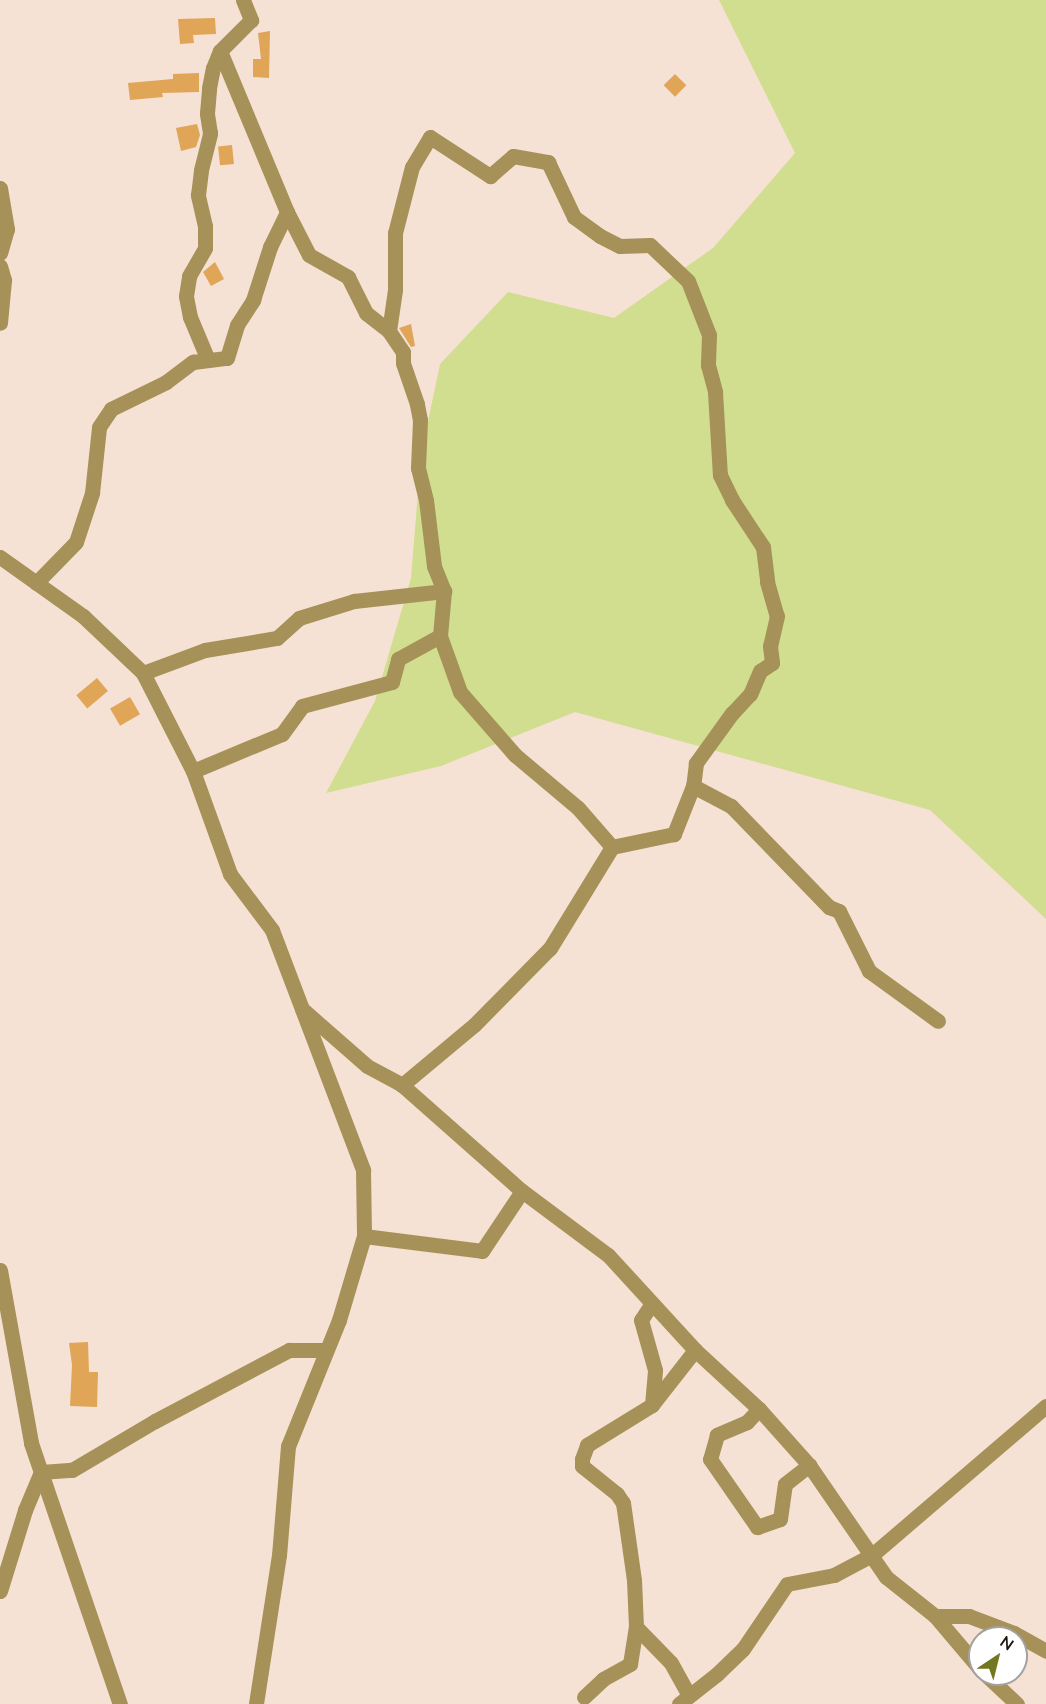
<!DOCTYPE html>
<html>
<head>
<meta charset="utf-8">
<style>
  body { margin:0 }
  #map { position:relative; width:1046px; height:1704px; overflow:hidden; background:#f6e1d5; font-family:Mulish,sans-serif }
  div>[style] { position:absolute }
  .green>* { inset:0; background:#d1de90 }
  .building>* { inset:0; background:#e0a557; transform-origin:0 0 }
  .minor>* { height:15px; margin:-7.5px; padding:0 7.5px; transform-origin:7.5px; border-radius:7.5px; background:#a69158 }
  span { translate:-50% -50%; white-space:nowrap; text-align:center; line-height:1.15; -webkit-text-stroke:6px #fff; paint-order:stroke }
  .north { position:absolute; left:968px; top:1626px; width:60px; height:60px; box-sizing:border-box; background:#fff; border:2px solid #a4a1a0; border-radius:50%; rotate:35deg; font-size:16px; font-weight:700; line-height:24px; text-align:center; color:#1c1511 }
  .north::after { content:''; display:block; margin:auto; width:21px; height:27px; background:#737820; clip-path:polygon(50% 0,100% 100%,50% 72%,0 100%) }
</style>
</head>
<body>
<div id="map">
  <div class="green">
    <i style="clip-path:polygon(719px 0,1046px 0,1046px 919px,930px 810px,575px 712px,441px 766px,326px 793px,375px 701px,411px 578px,421px 455px,440px 364px,508px 292px,614px 318px,713px 248px,795px 153px)"></i>
  </div>
  <div class="building">
    <i style="clip-path:polygon(215px 18px,216px 34px,193px 35px,194px 43px,180px 44px,178px 19px)"></i>
    <i style="clip-path:polygon(270px 31px,269px 78px,253px 77px,253px 59px,261px 59px,258px 33px)"></i>
    <i style="clip-path:polygon(199px 73px,199px 92px,162px 93px,163px 97px,130px 100px,128px 83px,173px 79px,173px 74px)"></i>
    <i style="left:675px;top:74px;width:16px;height:16px;rotate:45deg"></i>
    <i style="clip-path:polygon(197px 124px,200px 135px,196px 147px,181px 151px,176px 128px)"></i>
    <i style="left:232px;top:145px;width:19px;height:14px;rotate:84deg"></i>
    <i style="clip-path:polygon(215px 262px,224px 279px,211px 286px,203px 272px)"></i>
    <i style="clip-path:polygon(411px 324px,415px 346px,411px 347px,399px 328px)"></i>
    <i style="left:97px;top:678px;width:17px;height:27px;rotate:50deg"></i>
    <i style="left:130px;top:697px;width:20px;height:23px;rotate:60deg"></i>
    <i style="clip-path:polygon(88px 1342px,89px 1372px,98px 1372px,97px 1407px,70px 1406px,72px 1365px,69px 1343px)"></i>
  </div>
  <div class="minor">
    <i style="left:243px;top:0;width:22px;rotate:68deg"></i>
    <i style="left:251px;top:20px;width:44px;rotate:135deg"></i>
    <i style="left:220px;top:51px;width:174px;rotate:67.4deg"></i>
    <i style="left:287px;top:212px;width:48px;rotate:62.9deg"></i>
    <i style="left:309px;top:255px;width:45px;rotate:29.4deg"></i>
    <i style="left:348px;top:277px;width:40px;rotate:63.4deg"></i>
    <i style="left:366px;top:313px;width:29px;rotate:38deg"></i>
    <i style="left:0;top:188px;width:42px;rotate:80.3deg"></i>
    <i style="left:7px;top:229px;width:25px;rotate:106deg"></i>
    <i style="left:0;top:266px;width:15px;rotate:74deg"></i>
    <i style="left:4px;top:280px;width:43px;rotate:95.3deg"></i>
    <i style="left:208px;top:360px;width:47px;rotate:-112.7deg"></i>
    <i style="left:190px;top:317px;width:21px;rotate:-101deg"></i>
    <i style="left:186px;top:296px;width:20px;rotate:-81deg"></i>
    <i style="left:189px;top:276px;width:32px;rotate:-60deg"></i>
    <i style="left:205px;top:248px;width:22px;rotate:-90deg"></i>
    <i style="left:205px;top:226px;width:32px;rotate:-103deg"></i>
    <i style="left:198px;top:195px;width:25px;rotate:-83deg"></i>
    <i style="left:201px;top:170px;width:38px;rotate:-76deg"></i>
    <i style="left:210px;top:133px;width:20px;rotate:-99deg"></i>
    <i style="left:207px;top:113px;width:25px;rotate:-85deg"></i>
    <i style="left:209px;top:88px;width:20px;rotate:-79deg"></i>
    <i style="left:213px;top:68px;width:18px;rotate:-68deg"></i>
    <i style="left:0;top:557px;width:102px;rotate:35.4deg"></i>
    <i style="left:83px;top:616px;width:83px;rotate:43.5deg"></i>
    <i style="left:143px;top:673px;width:110px;rotate:63deg"></i>
    <i style="left:193px;top:771px;width:109px;rotate:70.2deg"></i>
    <i style="left:230px;top:874px;width:70px;rotate:53.1deg"></i>
    <i style="left:272px;top:930px;width:257px;rotate:69.2deg"></i>
    <i style="left:363px;top:1170px;width:66px;rotate:89.1deg"></i>
    <i style="left:364px;top:1236px;width:88px;rotate:106.6deg"></i>
    <i style="left:339px;top:1320px;width:136px;rotate:112deg"></i>
    <i style="left:288px;top:1446px;width:109px;rotate:94.7deg"></i>
    <i style="left:279px;top:1555px;width:151px;rotate:98.8deg"></i>
    <i style="left:36px;top:583px;width:57px;rotate:-45.7deg"></i>
    <i style="left:76px;top:542px;width:52px;rotate:-71.9deg"></i>
    <i style="left:92px;top:493px;width:66px;rotate:-83.9deg"></i>
    <i style="left:99px;top:427px;width:22px;rotate:-56deg"></i>
    <i style="left:111px;top:409px;width:61px;rotate:-26.1deg"></i>
    <i style="left:166px;top:382px;width:34px;rotate:-37deg"></i>
    <i style="left:193px;top:362px;width:34px;rotate:-7deg"></i>
    <i style="left:227px;top:358px;width:34px;rotate:-73deg"></i>
    <i style="left:237px;top:325px;width:30px;rotate:-57deg"></i>
    <i style="left:253px;top:300px;width:56px;rotate:-72.2deg"></i>
    <i style="left:270px;top:247px;width:39px;rotate:-64deg"></i>
    <i style="left:444px;top:591px;width:27px;rotate:-112deg"></i>
    <i style="left:434px;top:566px;width:66px;rotate:-96.9deg"></i>
    <i style="left:426px;top:500px;width:33px;rotate:-104deg"></i>
    <i style="left:418px;top:468px;width:48px;rotate:-87.6deg"></i>
    <i style="left:420px;top:420px;width:16px;rotate:-101deg"></i>
    <i style="left:417px;top:404px;width:43px;rotate:-108.9deg"></i>
    <i style="left:403px;top:363px;width:11px;rotate:-90deg"></i>
    <i style="left:403px;top:352px;width:25px;rotate:-124deg"></i>
    <i style="left:389px;top:331px;width:41px;rotate:-81.7deg"></i>
    <i style="left:395px;top:290px;width:57px;rotate:-90deg"></i>
    <i style="left:395px;top:233px;width:68px;rotate:-75.6deg"></i>
    <i style="left:412px;top:167px;width:35px;rotate:-59deg"></i>
    <i style="left:430px;top:137px;width:72px;rotate:33deg"></i>
    <i style="left:490px;top:176px;width:30px;rotate:-41deg"></i>
    <i style="left:513px;top:156px;width:36px;rotate:10deg"></i>
    <i style="left:548px;top:162px;width:61px;rotate:64.7deg"></i>
    <i style="left:574px;top:217px;width:32px;rotate:36deg"></i>
    <i style="left:600px;top:236px;width:22px;rotate:27deg"></i>
    <i style="left:620px;top:246px;width:30px;rotate:-2deg"></i>
    <i style="left:650px;top:245px;width:52px;rotate:43.5deg"></i>
    <i style="left:688px;top:281px;width:58px;rotate:68.7deg"></i>
    <i style="left:709px;top:335px;width:30px;rotate:92deg"></i>
    <i style="left:708px;top:365px;width:28px;rotate:75deg"></i>
    <i style="left:715px;top:392px;width:83px;rotate:86.6deg"></i>
    <i style="left:720px;top:475px;width:28px;rotate:64deg"></i>
    <i style="left:732px;top:500px;width:56px;rotate:56.6deg"></i>
    <i style="left:763px;top:547px;width:35px;rotate:83deg"></i>
    <i style="left:767px;top:582px;width:35px;rotate:74deg"></i>
    <i style="left:777px;top:616px;width:31px;rotate:103deg"></i>
    <i style="left:770px;top:646px;width:17px;rotate:83deg"></i>
    <i style="left:772px;top:663px;width:14px;rotate:146deg"></i>
    <i style="left:760px;top:671px;width:25px;rotate:113deg"></i>
    <i style="left:750px;top:694px;width:26px;rotate:133deg"></i>
    <i style="left:732px;top:713px;width:62px;rotate:125.8deg"></i>
    <i style="left:696px;top:763px;width:23px;rotate:97deg"></i>
    <i style="left:693px;top:786px;width:52px;rotate:111.6deg"></i>
    <i style="left:674px;top:834px;width:63px;rotate:168.2deg"></i>
    <i style="left:143px;top:673px;width:66px;rotate:-20.4deg"></i>
    <i style="left:205px;top:650px;width:73px;rotate:-9.5deg"></i>
    <i style="left:277px;top:638px;width:30px;rotate:-42deg"></i>
    <i style="left:299px;top:618px;width:58px;rotate:-17.2deg"></i>
    <i style="left:354px;top:601px;width:91px;rotate:-6.3deg"></i>
    <i style="left:444px;top:591px;width:45px;rotate:95.1deg"></i>
    <i style="left:193px;top:771px;width:96px;rotate:-22.6deg"></i>
    <i style="left:282px;top:734px;width:34px;rotate:-54deg"></i>
    <i style="left:302px;top:706px;width:93px;rotate:-14.9deg"></i>
    <i style="left:392px;top:682px;width:24px;rotate:-75deg"></i>
    <i style="left:398px;top:659px;width:48px;rotate:-28.7deg"></i>
    <i style="left:440px;top:636px;width:59px;rotate:70.3deg"></i>
    <i style="left:460px;top:692px;width:84px;rotate:48.9deg"></i>
    <i style="left:515px;top:755px;width:82px;rotate:40.1deg"></i>
    <i style="left:578px;top:808px;width:52px;rotate:48.9deg"></i>
    <i style="left:612px;top:847px;width:119px;rotate:121.5deg"></i>
    <i style="left:550px;top:948px;width:108px;rotate:134.6deg"></i>
    <i style="left:474px;top:1025px;width:94px;rotate:140.2deg"></i>
    <i style="left:693px;top:786px;width:43px;rotate:27.8deg"></i>
    <i style="left:731px;top:806px;width:141px;rotate:45.9deg"></i>
    <i style="left:829px;top:907px;width:11px;rotate:22deg"></i>
    <i style="left:839px;top:911px;width:67px;rotate:63.4deg"></i>
    <i style="left:869px;top:971px;width:85px;rotate:35.9deg"></i>
    <i style="left:302px;top:1009px;width:86px;rotate:41.2deg"></i>
    <i style="left:367px;top:1066px;width:40px;rotate:28deg"></i>
    <i style="left:402px;top:1085px;width:160px;rotate:41.5deg"></i>
    <i style="left:522px;top:1191px;width:107px;rotate:36.7deg"></i>
    <i style="left:608px;top:1255px;width:129px;rotate:47.5deg"></i>
    <i style="left:695px;top:1350px;width:87px;rotate:42.7deg"></i>
    <i style="left:759px;top:1409px;width:75px;rotate:48.2deg"></i>
    <i style="left:809px;top:1465px;width:136px;rotate:55.5deg"></i>
    <i style="left:886px;top:1577px;width:63px;rotate:38.5deg"></i>
    <i style="left:935px;top:1616px;width:34px"></i>
    <i style="left:969px;top:1616px;width:48px;rotate:20.7deg"></i>
    <i style="left:1014px;top:1633px;width:37px;rotate:29deg"></i>
    <i style="left:364px;top:1236px;width:119px;rotate:7.2deg"></i>
    <i style="left:482px;top:1251px;width:72px;rotate:-56.3deg"></i>
    <i style="left:0;top:1270px;width:176px;rotate:79.8deg"></i>
    <i style="left:31px;top:1443px;width:276px;rotate:71.2deg"></i>
    <i style="left:652px;top:1405px;width:70px;rotate:-52deg"></i>
    <i style="left:759px;top:1409px;width:18px;rotate:133deg"></i>
    <i style="left:747px;top:1422px;width:33px;rotate:157deg"></i>
    <i style="left:717px;top:1435px;width:25px;rotate:106deg"></i>
    <i style="left:710px;top:1459px;width:83px;rotate:55.3deg"></i>
    <i style="left:757px;top:1527px;width:24px;rotate:-19deg"></i>
    <i style="left:780px;top:1519px;width:35px;rotate:-82deg"></i>
    <i style="left:785px;top:1484px;width:31px;rotate:-38deg"></i>
    <i style="left:0;top:1591px;width:85px;rotate:-72.8deg"></i>
    <i style="left:25px;top:1510px;width:41px;rotate:-67.2deg"></i>
    <i style="left:41px;top:1472px;width:31px;rotate:-4deg"></i>
    <i style="left:72px;top:1470px;width:96px;rotate:-30.6deg"></i>
    <i style="left:155px;top:1421px;width:152px;rotate:-27.9deg"></i>
    <i style="left:289px;top:1350px;width:37px"></i>
    <i style="left:935px;top:1616px;width:70px;rotate:49.7deg"></i>
    <i style="left:636px;top:1627px;width:50px;rotate:45.8deg"></i>
    <i style="left:671px;top:1663px;width:37px;rotate:61deg"></i>
    <i style="left:985px;top:1674px;width:44px;rotate:43.2deg"></i>
    <i style="left:584px;top:1697px;width:26px;rotate:-43deg"></i>
    <i style="left:603px;top:1679px;width:31px;rotate:-29deg"></i>
    <i style="left:630px;top:1664px;width:37px;rotate:-81deg"></i>
    <i style="left:636px;top:1627px;width:47px;rotate:-92.4deg"></i>
    <i style="left:634px;top:1580px;width:78px;rotate:-98.1deg"></i>
    <i style="left:623px;top:1503px;width:11px;rotate:-124deg"></i>
    <i style="left:617px;top:1494px;width:45px;rotate:-141.3deg"></i>
    <i style="left:582px;top:1466px;width:7px;rotate:-90deg"></i>
    <i style="left:582px;top:1459px;width:15px;rotate:-70deg"></i>
    <i style="left:587px;top:1445px;width:76px;rotate:-31.6deg"></i>
    <i style="left:652px;top:1405px;width:35px;rotate:-85deg"></i>
    <i style="left:655px;top:1370px;width:52px;rotate:-105.6deg"></i>
    <i style="left:641px;top:1320px;width:20px;rotate:-57deg"></i>
    <i style="left:679px;top:1704px;width:48px;rotate:-38.3deg"></i>
    <i style="left:717px;top:1674px;width:36px;rotate:-44deg"></i>
    <i style="left:743px;top:1649px;width:78px;rotate:-55.9deg"></i>
    <i style="left:787px;top:1584px;width:48px;rotate:-10.8deg"></i>
    <i style="left:834px;top:1575px;width:43px;rotate:-27.8deg"></i>
    <i style="left:872px;top:1555px;width:229px;rotate:-40.6deg"></i>
  </div>
  <div class="north">N</div>
</div>
</body>
</html>
